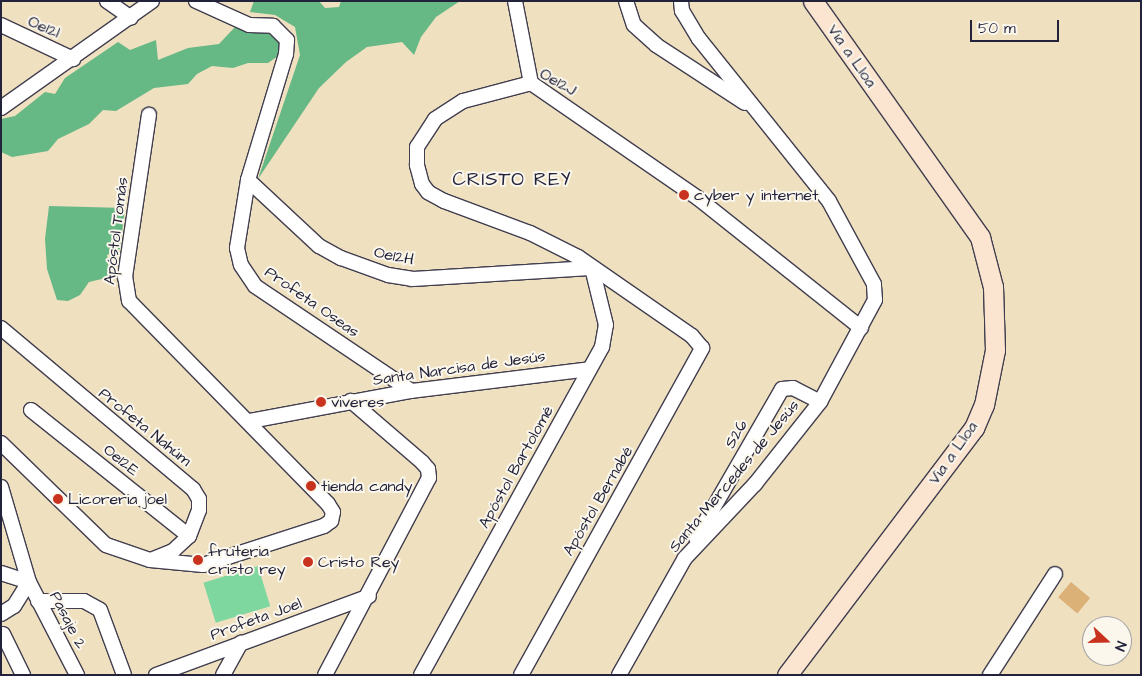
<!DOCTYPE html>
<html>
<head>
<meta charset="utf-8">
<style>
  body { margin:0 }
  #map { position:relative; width:1142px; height:676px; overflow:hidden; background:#efe0c0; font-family:"Architects Daughter",sans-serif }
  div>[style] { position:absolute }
  .green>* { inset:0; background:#7dd79e; transform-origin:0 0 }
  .forest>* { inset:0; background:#66b885 }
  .building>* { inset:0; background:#dcb178; transform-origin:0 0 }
  .roads { filter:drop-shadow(1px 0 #413e4f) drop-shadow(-1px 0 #413e4f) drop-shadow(0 1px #413e4f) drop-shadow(0 -1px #413e4f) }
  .street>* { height:14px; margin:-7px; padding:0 7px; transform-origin:7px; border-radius:7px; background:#fff }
  .secondary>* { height:19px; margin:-9.5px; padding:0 9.5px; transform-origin:9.5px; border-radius:9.5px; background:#fce5d0 }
  .dots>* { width:14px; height:14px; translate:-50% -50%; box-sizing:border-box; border:2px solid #fbf7ec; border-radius:50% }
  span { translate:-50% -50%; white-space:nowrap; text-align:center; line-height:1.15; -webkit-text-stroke:4px #fbf7ec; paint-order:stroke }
  .street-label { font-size:16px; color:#22223b }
  .poi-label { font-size:16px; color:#22223b }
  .left { translate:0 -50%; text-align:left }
  .quarter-label { font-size:19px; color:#22223b; letter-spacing:1px }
  .frame { position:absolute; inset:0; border:2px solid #22223b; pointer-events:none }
  .north { position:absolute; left:1082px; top:616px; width:50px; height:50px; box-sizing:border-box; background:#fbf7ec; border:1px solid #a4a2a5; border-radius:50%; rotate:111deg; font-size:14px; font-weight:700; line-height:20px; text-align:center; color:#22223b }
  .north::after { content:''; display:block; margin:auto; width:18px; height:22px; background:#c8321e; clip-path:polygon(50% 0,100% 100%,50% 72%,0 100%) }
  .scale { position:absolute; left:970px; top:20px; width:89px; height:22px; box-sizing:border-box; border:2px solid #22223b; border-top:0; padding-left:6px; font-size:15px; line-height:18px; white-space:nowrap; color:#22223b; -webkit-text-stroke:4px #fbf7ec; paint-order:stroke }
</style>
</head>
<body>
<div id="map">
  <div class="green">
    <i style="left:258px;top:566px;width:42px;height:57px;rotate:73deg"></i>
  </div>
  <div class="forest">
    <i style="clip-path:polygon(254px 1px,319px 1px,325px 8px,339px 7px,341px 1px,460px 1px,436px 17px,421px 37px,414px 55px,402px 42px,367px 47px,346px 62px,319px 88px,258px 179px,300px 55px,295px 27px,275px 15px,250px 12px)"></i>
    <i style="clip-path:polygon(235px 27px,250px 33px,274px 32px,279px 41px,278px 56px,268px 63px,248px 63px,233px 68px,212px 66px,197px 74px,188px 84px,154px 88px,116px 111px,103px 110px,89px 124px,58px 139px,48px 151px,12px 157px,1px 152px,1px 119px,15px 116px,45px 92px,55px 94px,65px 78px,118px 42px,130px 50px,156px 40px,158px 60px,188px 48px,219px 44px)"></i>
    <i style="clip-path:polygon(49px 206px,125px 208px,120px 249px,107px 255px,110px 277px,89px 282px,80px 295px,68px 301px,57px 300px,47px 269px,45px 239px)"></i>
  </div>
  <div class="building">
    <i style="left:1071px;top:582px;width:25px;height:20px;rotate:40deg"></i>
  </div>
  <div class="roads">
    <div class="street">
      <i style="left:107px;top:1px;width:29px;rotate:35deg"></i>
      <i style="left:196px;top:1px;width:58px;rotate:24.4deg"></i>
      <i style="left:249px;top:25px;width:24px;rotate:2deg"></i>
      <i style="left:273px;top:26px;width:20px;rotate:45deg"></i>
      <i style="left:287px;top:40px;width:14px;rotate:94deg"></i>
      <i style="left:286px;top:54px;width:132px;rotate:106.8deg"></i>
      <i style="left:248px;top:180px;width:69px;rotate:99.2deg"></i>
      <i style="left:237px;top:248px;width:17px;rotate:77deg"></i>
      <i style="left:241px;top:265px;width:25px;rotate:56deg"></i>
      <i style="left:255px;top:286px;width:188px;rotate:33.9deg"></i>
      <i style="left:515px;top:1px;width:84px;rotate:79deg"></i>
      <i style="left:626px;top:1px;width:25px;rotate:72deg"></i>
      <i style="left:634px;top:25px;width:30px;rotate:42deg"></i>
      <i style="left:656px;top:45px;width:106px;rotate:33.1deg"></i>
      <i style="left:1px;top:25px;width:80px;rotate:25.3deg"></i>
      <i style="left:1px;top:108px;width:185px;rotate:-35.3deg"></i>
      <i style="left:248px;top:180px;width:97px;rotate:42.9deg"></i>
      <i style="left:319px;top:246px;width:25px;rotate:29deg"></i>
      <i style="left:341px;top:258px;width:50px;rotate:19.9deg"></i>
      <i style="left:388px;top:275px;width:24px;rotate:9deg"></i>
      <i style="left:412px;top:279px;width:180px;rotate:-3.5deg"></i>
      <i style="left:1px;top:328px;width:251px;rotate:40deg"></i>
      <i style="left:193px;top:489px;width:12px;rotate:59deg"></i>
      <i style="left:199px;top:499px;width:11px;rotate:90deg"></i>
      <i style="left:199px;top:510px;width:28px;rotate:111deg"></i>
      <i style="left:189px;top:536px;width:22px;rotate:137deg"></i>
      <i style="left:173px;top:551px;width:22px;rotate:158deg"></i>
      <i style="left:31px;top:410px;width:202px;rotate:38.6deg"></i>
      <i style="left:250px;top:421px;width:164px;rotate:-10.6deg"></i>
      <i style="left:411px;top:391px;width:179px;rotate:-7deg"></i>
      <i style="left:1px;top:443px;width:146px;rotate:44.2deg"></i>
      <i style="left:106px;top:545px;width:46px;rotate:18.8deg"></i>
      <i style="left:150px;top:560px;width:53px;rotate:5.4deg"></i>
      <i style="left:203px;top:565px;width:127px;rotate:-17.9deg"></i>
      <i style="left:324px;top:526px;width:9px;rotate:-36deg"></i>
      <i style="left:331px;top:521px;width:9px;rotate:-77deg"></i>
      <i style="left:333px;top:512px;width:9px;rotate:-122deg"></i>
      <i style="left:328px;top:504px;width:284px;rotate:-134.4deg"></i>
      <i style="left:129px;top:301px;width:24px;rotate:-99deg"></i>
      <i style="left:125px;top:277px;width:164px;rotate:-81.6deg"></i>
      <i style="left:1px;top:487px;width:99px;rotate:73.6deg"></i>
      <i style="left:29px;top:582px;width:105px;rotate:62.7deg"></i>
      <i style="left:696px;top:538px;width:172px;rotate:-60deg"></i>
      <i style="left:782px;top:389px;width:11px;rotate:-5deg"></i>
      <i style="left:793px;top:388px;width:30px;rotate:27deg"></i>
      <i style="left:1px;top:573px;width:29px;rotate:18deg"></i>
      <i style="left:38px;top:601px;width:46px"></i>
      <i style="left:84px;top:601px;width:18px;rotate:29deg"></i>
      <i style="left:100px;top:610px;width:69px;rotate:69.7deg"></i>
      <i style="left:1px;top:614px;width:15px;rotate:-32deg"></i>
      <i style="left:14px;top:606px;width:28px;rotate:-58deg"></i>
      <i style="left:3px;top:634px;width:46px;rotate:64deg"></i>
      <i style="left:156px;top:675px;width:227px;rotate:-20.3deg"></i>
      <i style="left:223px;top:675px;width:37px;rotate:-61deg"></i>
      <i style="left:325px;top:675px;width:223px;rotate:-62.2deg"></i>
      <i style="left:429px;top:478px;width:9px;rotate:-96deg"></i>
      <i style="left:428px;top:469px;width:9px;rotate:-131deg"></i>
      <i style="left:422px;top:462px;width:94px;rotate:-139.3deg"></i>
      <i style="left:421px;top:675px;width:375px;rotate:-61.1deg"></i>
      <i style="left:602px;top:347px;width:22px;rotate:-80deg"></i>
      <i style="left:606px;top:325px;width:59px;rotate:-103.8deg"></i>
      <i style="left:521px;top:675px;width:374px;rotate:-61deg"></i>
      <i style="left:702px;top:348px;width:16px;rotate:-130deg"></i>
      <i style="left:692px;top:336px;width:139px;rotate:-145.3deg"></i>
      <i style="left:578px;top:257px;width:54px;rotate:-153.4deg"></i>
      <i style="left:530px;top:233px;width:92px;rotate:-159.6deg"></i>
      <i style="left:444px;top:201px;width:18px;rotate:-151deg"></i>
      <i style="left:428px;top:192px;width:10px;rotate:-127deg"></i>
      <i style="left:422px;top:184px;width:20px;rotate:-105deg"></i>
      <i style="left:417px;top:165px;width:18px;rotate:-90deg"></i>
      <i style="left:417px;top:147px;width:33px;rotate:-57deg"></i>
      <i style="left:435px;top:119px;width:33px;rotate:-33deg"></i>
      <i style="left:463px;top:101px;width:70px;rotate:-14.8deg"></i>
      <i style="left:531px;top:83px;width:204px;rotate:34.6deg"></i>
      <i style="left:699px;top:199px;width:207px;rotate:38.5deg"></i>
      <i style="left:619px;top:675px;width:134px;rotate:-60.6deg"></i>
      <i style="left:685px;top:558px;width:102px;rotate:-46.6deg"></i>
      <i style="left:755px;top:484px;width:105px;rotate:-51.6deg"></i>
      <i style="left:820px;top:402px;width:116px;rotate:-61.7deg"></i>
      <i style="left:875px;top:300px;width:16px;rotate:-94deg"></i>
      <i style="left:874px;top:284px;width:94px;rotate:-118.5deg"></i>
      <i style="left:829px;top:201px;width:208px;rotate:-128.7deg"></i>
      <i style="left:699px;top:39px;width:33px;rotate:-121deg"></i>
      <i style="left:682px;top:11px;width:10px;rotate:-96deg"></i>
      <i style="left:990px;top:675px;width:120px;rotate:-57.2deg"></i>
    </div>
    <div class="secondary">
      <i style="left:787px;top:675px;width:310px;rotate:-52.9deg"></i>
      <i style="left:974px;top:428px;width:25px;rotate:-67deg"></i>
      <i style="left:984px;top:405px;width:56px;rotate:-78.7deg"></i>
      <i style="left:995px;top:350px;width:63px;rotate:-91.8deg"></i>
      <i style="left:993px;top:287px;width:52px;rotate:-104.6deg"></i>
      <i style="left:980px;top:237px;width:289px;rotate:-125.3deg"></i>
    </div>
  </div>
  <div class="dots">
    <i style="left:684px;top:195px;background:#c8321e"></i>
    <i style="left:321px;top:402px;background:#c8321e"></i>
    <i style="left:311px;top:486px;background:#c8321e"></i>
    <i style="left:58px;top:499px;background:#c8321e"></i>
    <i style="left:198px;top:560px;background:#c8321e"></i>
    <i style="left:308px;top:562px;background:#c8321e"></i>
  </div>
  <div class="street-label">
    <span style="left:44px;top:27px;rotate:24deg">Oe12l</span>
    <span style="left:852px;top:56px;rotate:55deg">Via a Lloa</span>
    <span style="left:558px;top:82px;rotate:30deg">Oe12J</span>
    <span style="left:116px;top:231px;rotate:-83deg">Apóstol Tomás</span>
    <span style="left:394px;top:256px;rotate:12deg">Oe12H</span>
    <span style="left:312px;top:302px;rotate:35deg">Profeta Oseas</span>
    <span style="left:459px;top:368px;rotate:-8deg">Santa Narcisa de Jesús</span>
    <span style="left:145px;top:427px;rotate:39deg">Profeta Nahúm</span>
    <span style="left:736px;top:434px;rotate:-60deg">S26</span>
    <span style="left:953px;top:453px;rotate:-55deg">Via a Lloa</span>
    <span style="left:121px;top:460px;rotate:39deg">Oe12E</span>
    <span style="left:516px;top:467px;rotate:-61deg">Apóstol Bartolomé</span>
    <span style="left:734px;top:476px;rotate:-50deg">Santa Mercedes de Jesús</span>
    <span style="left:598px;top:501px;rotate:-60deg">Apóstol Bernabé</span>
    <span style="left:256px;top:619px;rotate:-20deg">Profeta Joel</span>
    <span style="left:68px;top:620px;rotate:63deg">Pasaje 2</span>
  </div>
  <div class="poi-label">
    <span class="left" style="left:694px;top:195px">cyber y internet</span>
    <span class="left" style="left:331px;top:402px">viveres</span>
    <span class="left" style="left:321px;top:486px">tienda candy</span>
    <span class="left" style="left:68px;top:499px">Licoreria joel</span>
    <span class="left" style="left:208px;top:560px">fruteria<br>cristo rey</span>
    <span class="left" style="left:318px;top:562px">Cristo Rey</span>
  </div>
  <div class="quarter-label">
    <span style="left:512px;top:180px">CRISTO REY</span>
  </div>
  <div class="frame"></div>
  <div class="north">N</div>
  <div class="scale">50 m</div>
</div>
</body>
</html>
